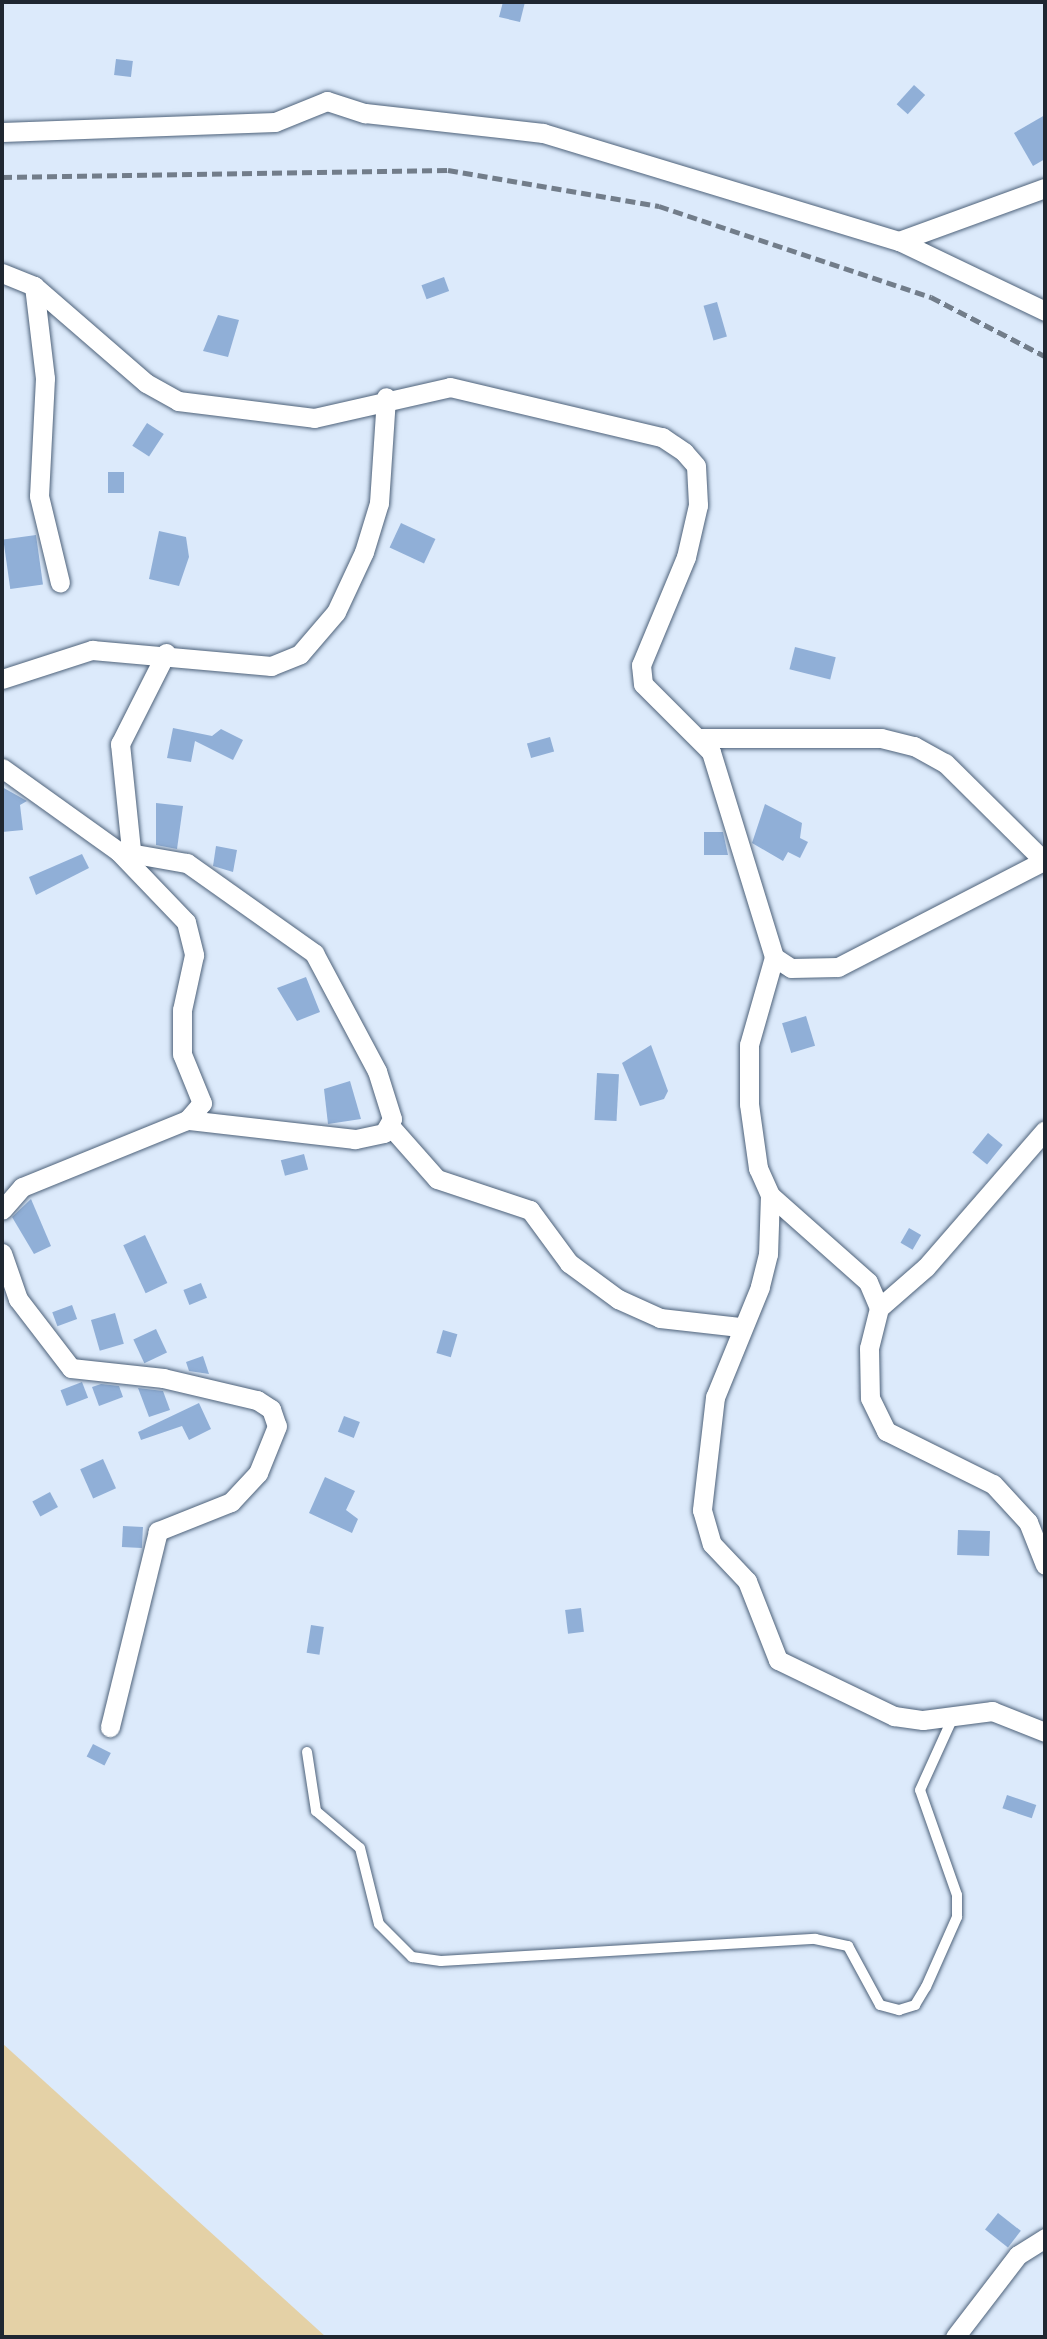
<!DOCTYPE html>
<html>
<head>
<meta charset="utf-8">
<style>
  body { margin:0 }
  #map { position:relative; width:1047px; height:2339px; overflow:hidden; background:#dceafb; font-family:"Fira Sans",sans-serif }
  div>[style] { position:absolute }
  .green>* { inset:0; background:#e4d1a6 }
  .building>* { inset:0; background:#90afd7; transform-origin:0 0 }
  .roads { filter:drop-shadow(0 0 2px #4e627a) drop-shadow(0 0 2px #4e627a) }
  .service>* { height:10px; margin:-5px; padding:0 5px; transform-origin:5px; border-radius:5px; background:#fff }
  .minor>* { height:19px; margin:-9.5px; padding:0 9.5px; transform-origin:9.5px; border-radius:9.5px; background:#fff }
  .rail>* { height:5px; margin-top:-2.5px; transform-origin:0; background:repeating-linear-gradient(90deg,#727d8a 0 10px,transparent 0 15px) }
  span { translate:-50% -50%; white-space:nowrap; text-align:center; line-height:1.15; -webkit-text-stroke:5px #dceafb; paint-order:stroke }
  .frame { position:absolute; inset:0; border:4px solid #1f2731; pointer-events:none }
</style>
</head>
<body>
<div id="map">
  <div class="green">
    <div style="clip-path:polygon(2px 2043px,326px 2337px,2px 2337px)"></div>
  </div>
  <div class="building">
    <div style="clip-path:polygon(503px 2px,525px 2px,520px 22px,499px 17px)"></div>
    <div style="left:116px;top:59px;width:17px;height:16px;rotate:7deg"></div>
    <div style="left:914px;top:85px;width:15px;height:26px;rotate:42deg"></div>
    <div style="clip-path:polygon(1045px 115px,1045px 159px,1033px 166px,1014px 133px)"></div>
    <div style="left:444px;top:277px;width:15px;height:24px;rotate:70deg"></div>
    <div style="left:717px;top:302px;width:36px;height:14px;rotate:74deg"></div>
    <div style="clip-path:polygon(218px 315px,239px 320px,228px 357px,203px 351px)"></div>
    <div style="left:147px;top:423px;width:20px;height:27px;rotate:33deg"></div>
    <div style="left:108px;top:472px;width:16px;height:21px"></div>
    <div style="left:401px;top:523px;width:38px;height:27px;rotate:25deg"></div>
    <div style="clip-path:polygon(159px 531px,186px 537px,189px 557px,179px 586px,149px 579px)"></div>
    <div style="left:36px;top:535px;width:50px;height:33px;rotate:82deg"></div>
    <div style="left:795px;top:647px;width:42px;height:23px;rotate:14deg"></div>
    <div style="clip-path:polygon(173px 728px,212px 736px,221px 729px,243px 740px,233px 760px,195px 741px,191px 762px,167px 758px)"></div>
    <div style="left:550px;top:737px;width:15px;height:24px;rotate:74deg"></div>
    <div style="clip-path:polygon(2px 787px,27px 801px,20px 805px,23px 830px,2px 832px)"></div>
    <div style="clip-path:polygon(156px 803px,183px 806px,177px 849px,156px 845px)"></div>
    <div style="clip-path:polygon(765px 804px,802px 823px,800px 838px,808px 842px,800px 858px,788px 852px,783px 861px,752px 843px)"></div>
    <div style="clip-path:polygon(704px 832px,723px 832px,728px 855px,704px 855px)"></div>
    <div style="clip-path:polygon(216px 846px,237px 850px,233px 872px,213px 866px)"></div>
    <div style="clip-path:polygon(82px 854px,89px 868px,36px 895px,29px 877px)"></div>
    <div style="clip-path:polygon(306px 977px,320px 1012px,297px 1021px,277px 988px)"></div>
    <div style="left:806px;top:1016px;width:31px;height:25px;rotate:73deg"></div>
    <div style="clip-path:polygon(651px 1045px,668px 1091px,664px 1099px,640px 1106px,622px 1063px)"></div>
    <div style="left:597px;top:1073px;width:22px;height:47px;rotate:3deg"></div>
    <div style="clip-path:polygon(350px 1081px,361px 1119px,328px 1124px,324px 1089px)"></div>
    <div style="left:988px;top:1133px;width:19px;height:25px;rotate:39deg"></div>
    <div style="left:304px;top:1154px;width:16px;height:24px;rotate:75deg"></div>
    <div style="clip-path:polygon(31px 1199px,51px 1246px,34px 1254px,12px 1217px)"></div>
    <div style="left:909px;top:1228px;width:14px;height:17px;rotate:30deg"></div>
    <div style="left:145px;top:1235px;width:53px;height:24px;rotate:65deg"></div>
    <div style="left:201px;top:1283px;width:16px;height:19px;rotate:68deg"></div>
    <div style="left:72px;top:1305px;width:15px;height:21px;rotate:70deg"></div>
    <div style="left:115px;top:1313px;width:32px;height:25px;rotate:74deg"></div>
    <div style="left:156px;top:1329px;width:26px;height:25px;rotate:65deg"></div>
    <div style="left:443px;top:1330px;width:15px;height:24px;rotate:16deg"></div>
    <div style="clip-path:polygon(203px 1356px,209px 1374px,189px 1371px,186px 1362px)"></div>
    <div style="left:82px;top:1382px;width:17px;height:23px;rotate:69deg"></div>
    <div style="clip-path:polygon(101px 1384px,119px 1386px,123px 1397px,99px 1406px,92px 1387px)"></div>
    <div style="clip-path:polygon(138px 1388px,163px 1391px,170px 1410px,149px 1417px)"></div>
    <div style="clip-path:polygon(199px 1403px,211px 1429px,189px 1440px,182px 1426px,141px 1440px,138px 1432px)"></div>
    <div style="left:344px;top:1416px;width:17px;height:17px;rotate:21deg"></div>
    <div style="left:103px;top:1459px;width:32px;height:25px;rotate:66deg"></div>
    <div style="clip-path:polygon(325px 1477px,355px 1491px,346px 1510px,358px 1519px,352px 1533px,309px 1513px)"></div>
    <div style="left:50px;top:1492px;width:17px;height:20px;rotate:62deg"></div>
    <div style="left:123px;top:1526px;width:20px;height:21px;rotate:3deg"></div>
    <div style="left:958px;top:1530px;width:32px;height:25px;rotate:2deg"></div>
    <div style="left:581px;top:1608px;width:24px;height:16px;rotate:83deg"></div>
    <div style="left:311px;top:1625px;width:13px;height:28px;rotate:9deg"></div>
    <div style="left:93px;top:1744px;width:20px;height:14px;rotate:27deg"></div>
    <div style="left:1007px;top:1795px;width:31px;height:14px;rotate:19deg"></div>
    <div style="left:998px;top:2213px;width:29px;height:21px;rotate:38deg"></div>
  </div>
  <div class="roads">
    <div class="service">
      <div style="left:307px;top:1752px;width:60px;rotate:81.3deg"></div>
      <div style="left:316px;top:1811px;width:57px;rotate:40.1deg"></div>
      <div style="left:360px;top:1848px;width:78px;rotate:76deg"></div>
      <div style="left:379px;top:1924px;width:47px;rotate:45deg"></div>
      <div style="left:412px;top:1957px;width:29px;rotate:8deg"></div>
      <div style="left:441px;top:1961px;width:375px;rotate:-3.4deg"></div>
      <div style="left:815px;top:1939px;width:34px;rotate:12deg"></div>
      <div style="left:848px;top:1946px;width:67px;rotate:61.5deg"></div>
      <div style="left:880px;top:2005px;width:20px;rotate:15deg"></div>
      <div style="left:899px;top:2010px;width:17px;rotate:-17deg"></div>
      <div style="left:915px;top:2005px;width:21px;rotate:-59deg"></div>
      <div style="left:926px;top:1987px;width:77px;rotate:-66.1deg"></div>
      <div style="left:957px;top:1917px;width:22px;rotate:-90deg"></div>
      <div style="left:957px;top:1895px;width:111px;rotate:-109.4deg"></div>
      <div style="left:920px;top:1790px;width:82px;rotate:-65.6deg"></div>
    </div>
    <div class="minor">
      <div style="left:2px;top:132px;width:273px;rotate:-2.1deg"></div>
      <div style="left:275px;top:122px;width:56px;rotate:-22deg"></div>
      <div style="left:327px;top:101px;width:40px;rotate:18deg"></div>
      <div style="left:365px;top:113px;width:179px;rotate:6.4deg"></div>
      <div style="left:543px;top:133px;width:372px;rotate:16.9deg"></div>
      <div style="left:899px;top:241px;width:162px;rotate:25.6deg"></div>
      <div style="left:899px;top:241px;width:155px;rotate:-20deg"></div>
      <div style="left:2px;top:273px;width:35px;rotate:22deg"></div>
      <div style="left:34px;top:286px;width:148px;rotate:40.9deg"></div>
      <div style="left:146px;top:383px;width:37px;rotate:29deg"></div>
      <div style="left:178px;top:401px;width:137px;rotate:7.1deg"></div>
      <div style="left:314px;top:418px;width:139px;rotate:-12.8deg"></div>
      <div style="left:450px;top:387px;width:218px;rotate:13.3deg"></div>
      <div style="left:662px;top:437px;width:27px;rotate:34deg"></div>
      <div style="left:684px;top:452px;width:18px;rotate:49deg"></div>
      <div style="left:696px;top:466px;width:39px;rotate:87deg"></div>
      <div style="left:698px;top:505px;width:53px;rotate:103deg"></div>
      <div style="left:686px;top:557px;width:117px;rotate:112.6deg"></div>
      <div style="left:641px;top:665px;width:19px;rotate:84deg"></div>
      <div style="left:643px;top:684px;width:96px;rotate:45deg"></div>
      <div style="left:711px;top:752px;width:214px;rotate:72.9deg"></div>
      <div style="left:774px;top:957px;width:20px;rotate:33deg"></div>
      <div style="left:791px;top:968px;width:47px;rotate:-1.2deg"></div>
      <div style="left:838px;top:967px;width:233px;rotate:-27.3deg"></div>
      <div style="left:34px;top:286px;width:93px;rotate:83.2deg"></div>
      <div style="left:45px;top:378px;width:118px;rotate:92.9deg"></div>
      <div style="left:39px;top:496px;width:89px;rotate:76.4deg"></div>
      <div style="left:2px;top:679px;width:95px;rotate:-17.9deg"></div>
      <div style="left:92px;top:650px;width:180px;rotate:5.1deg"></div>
      <div style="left:271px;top:666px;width:31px;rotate:-22deg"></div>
      <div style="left:300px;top:654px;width:55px;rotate:-49.4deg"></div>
      <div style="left:336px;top:612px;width:66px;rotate:-65deg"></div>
      <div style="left:364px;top:552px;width:51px;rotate:-73deg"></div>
      <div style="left:379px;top:503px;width:106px;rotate:-86.2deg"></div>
      <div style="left:699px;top:738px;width:182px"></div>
      <div style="left:881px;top:738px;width:34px;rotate:14deg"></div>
      <div style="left:914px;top:746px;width:35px;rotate:29deg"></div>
      <div style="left:945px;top:763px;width:138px;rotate:44.7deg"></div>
      <div style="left:2px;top:768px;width:143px;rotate:35.6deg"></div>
      <div style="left:118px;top:851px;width:98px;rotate:46.2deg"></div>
      <div style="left:186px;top:922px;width:34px;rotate:76deg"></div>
      <div style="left:194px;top:955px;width:56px;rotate:102.3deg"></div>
      <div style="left:182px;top:1010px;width:44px;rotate:90deg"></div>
      <div style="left:182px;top:1054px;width:53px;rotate:67.8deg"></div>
      <div style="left:202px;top:1103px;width:23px;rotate:131deg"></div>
      <div style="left:187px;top:1120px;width:178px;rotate:157.9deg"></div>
      <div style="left:22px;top:1187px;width:30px;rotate:131deg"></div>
      <div style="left:131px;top:850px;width:107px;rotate:-95.9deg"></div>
      <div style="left:120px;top:744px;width:102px;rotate:-63.2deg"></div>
      <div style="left:118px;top:851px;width:70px;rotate:9.9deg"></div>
      <div style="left:187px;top:863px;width:156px;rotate:35.3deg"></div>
      <div style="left:314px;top:953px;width:134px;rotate:61.9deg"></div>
      <div style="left:377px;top:1071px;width:50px;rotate:72.6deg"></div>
      <div style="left:392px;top:1119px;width:16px;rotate:120deg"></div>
      <div style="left:384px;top:1133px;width:30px;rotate:168deg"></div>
      <div style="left:355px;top:1139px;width:169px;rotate:-173.5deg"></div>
      <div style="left:774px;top:957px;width:91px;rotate:105.9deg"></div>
      <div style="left:749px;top:1045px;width:59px;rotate:90deg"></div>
      <div style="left:749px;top:1104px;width:65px;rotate:82deg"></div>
      <div style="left:758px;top:1168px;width:30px;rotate:66deg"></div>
      <div style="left:770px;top:1195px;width:131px;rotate:41.6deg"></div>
      <div style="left:868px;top:1282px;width:28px;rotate:67deg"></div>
      <div style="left:879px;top:1308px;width:41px;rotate:104deg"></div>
      <div style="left:869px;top:1348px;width:50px;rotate:88.9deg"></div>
      <div style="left:870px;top:1398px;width:37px;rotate:64deg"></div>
      <div style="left:886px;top:1431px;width:119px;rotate:26.4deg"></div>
      <div style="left:993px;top:1484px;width:52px;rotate:47.4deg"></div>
      <div style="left:1028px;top:1522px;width:46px;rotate:68.4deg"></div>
      <div style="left:391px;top:1127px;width:69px;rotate:48.5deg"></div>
      <div style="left:437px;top:1179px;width:98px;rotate:18.4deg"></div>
      <div style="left:530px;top:1210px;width:66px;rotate:53.7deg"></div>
      <div style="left:569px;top:1263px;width:61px;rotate:36.3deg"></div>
      <div style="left:618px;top:1299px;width:46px;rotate:24.3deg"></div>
      <div style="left:660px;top:1318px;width:80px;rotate:6.5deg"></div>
      <div style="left:770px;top:1195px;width:59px;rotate:91.9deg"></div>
      <div style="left:768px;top:1254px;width:34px;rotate:104deg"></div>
      <div style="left:760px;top:1287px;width:119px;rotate:112.2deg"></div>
      <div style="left:715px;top:1397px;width:114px;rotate:96.6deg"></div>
      <div style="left:702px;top:1510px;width:35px;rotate:74deg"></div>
      <div style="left:712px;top:1544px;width:51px;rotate:46.6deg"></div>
      <div style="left:747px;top:1581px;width:85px;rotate:68.6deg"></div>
      <div style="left:778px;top:1660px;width:129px;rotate:25.8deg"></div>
      <div style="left:894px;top:1716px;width:29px;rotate:8deg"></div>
      <div style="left:923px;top:1720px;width:70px;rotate:-7.4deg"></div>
      <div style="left:992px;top:1711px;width:57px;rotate:21.6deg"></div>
      <div style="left:2px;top:1253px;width:49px;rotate:70.8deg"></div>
      <div style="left:18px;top:1299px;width:87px;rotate:52.5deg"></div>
      <div style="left:71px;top:1368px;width:93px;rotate:6.2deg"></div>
      <div style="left:163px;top:1378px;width:97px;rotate:13.2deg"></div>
      <div style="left:257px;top:1400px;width:17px;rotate:33deg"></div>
      <div style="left:271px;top:1409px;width:18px;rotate:71deg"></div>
      <div style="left:277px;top:1426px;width:51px;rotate:112deg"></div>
      <div style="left:258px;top:1473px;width:40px;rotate:133deg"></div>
      <div style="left:231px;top:1502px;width:79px;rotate:158.3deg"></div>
      <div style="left:158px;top:1531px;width:202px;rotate:103.8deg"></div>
      <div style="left:879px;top:1308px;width:62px;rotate:-41.1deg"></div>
      <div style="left:926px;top:1267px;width:181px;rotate:-49deg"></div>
      <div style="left:955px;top:2337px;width:103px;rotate:-52.5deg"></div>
      <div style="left:1018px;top:2255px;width:32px;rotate:-32deg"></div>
    </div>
  </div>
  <div class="rail">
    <div style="left:2px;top:177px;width:446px;rotate:-0.9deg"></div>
    <div style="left:448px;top:170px;width:214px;rotate:9.7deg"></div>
    <div style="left:659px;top:206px;width:287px;rotate:18.5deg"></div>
    <div style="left:931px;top:297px;width:128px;rotate:27.4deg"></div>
  </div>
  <div class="frame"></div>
</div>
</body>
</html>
